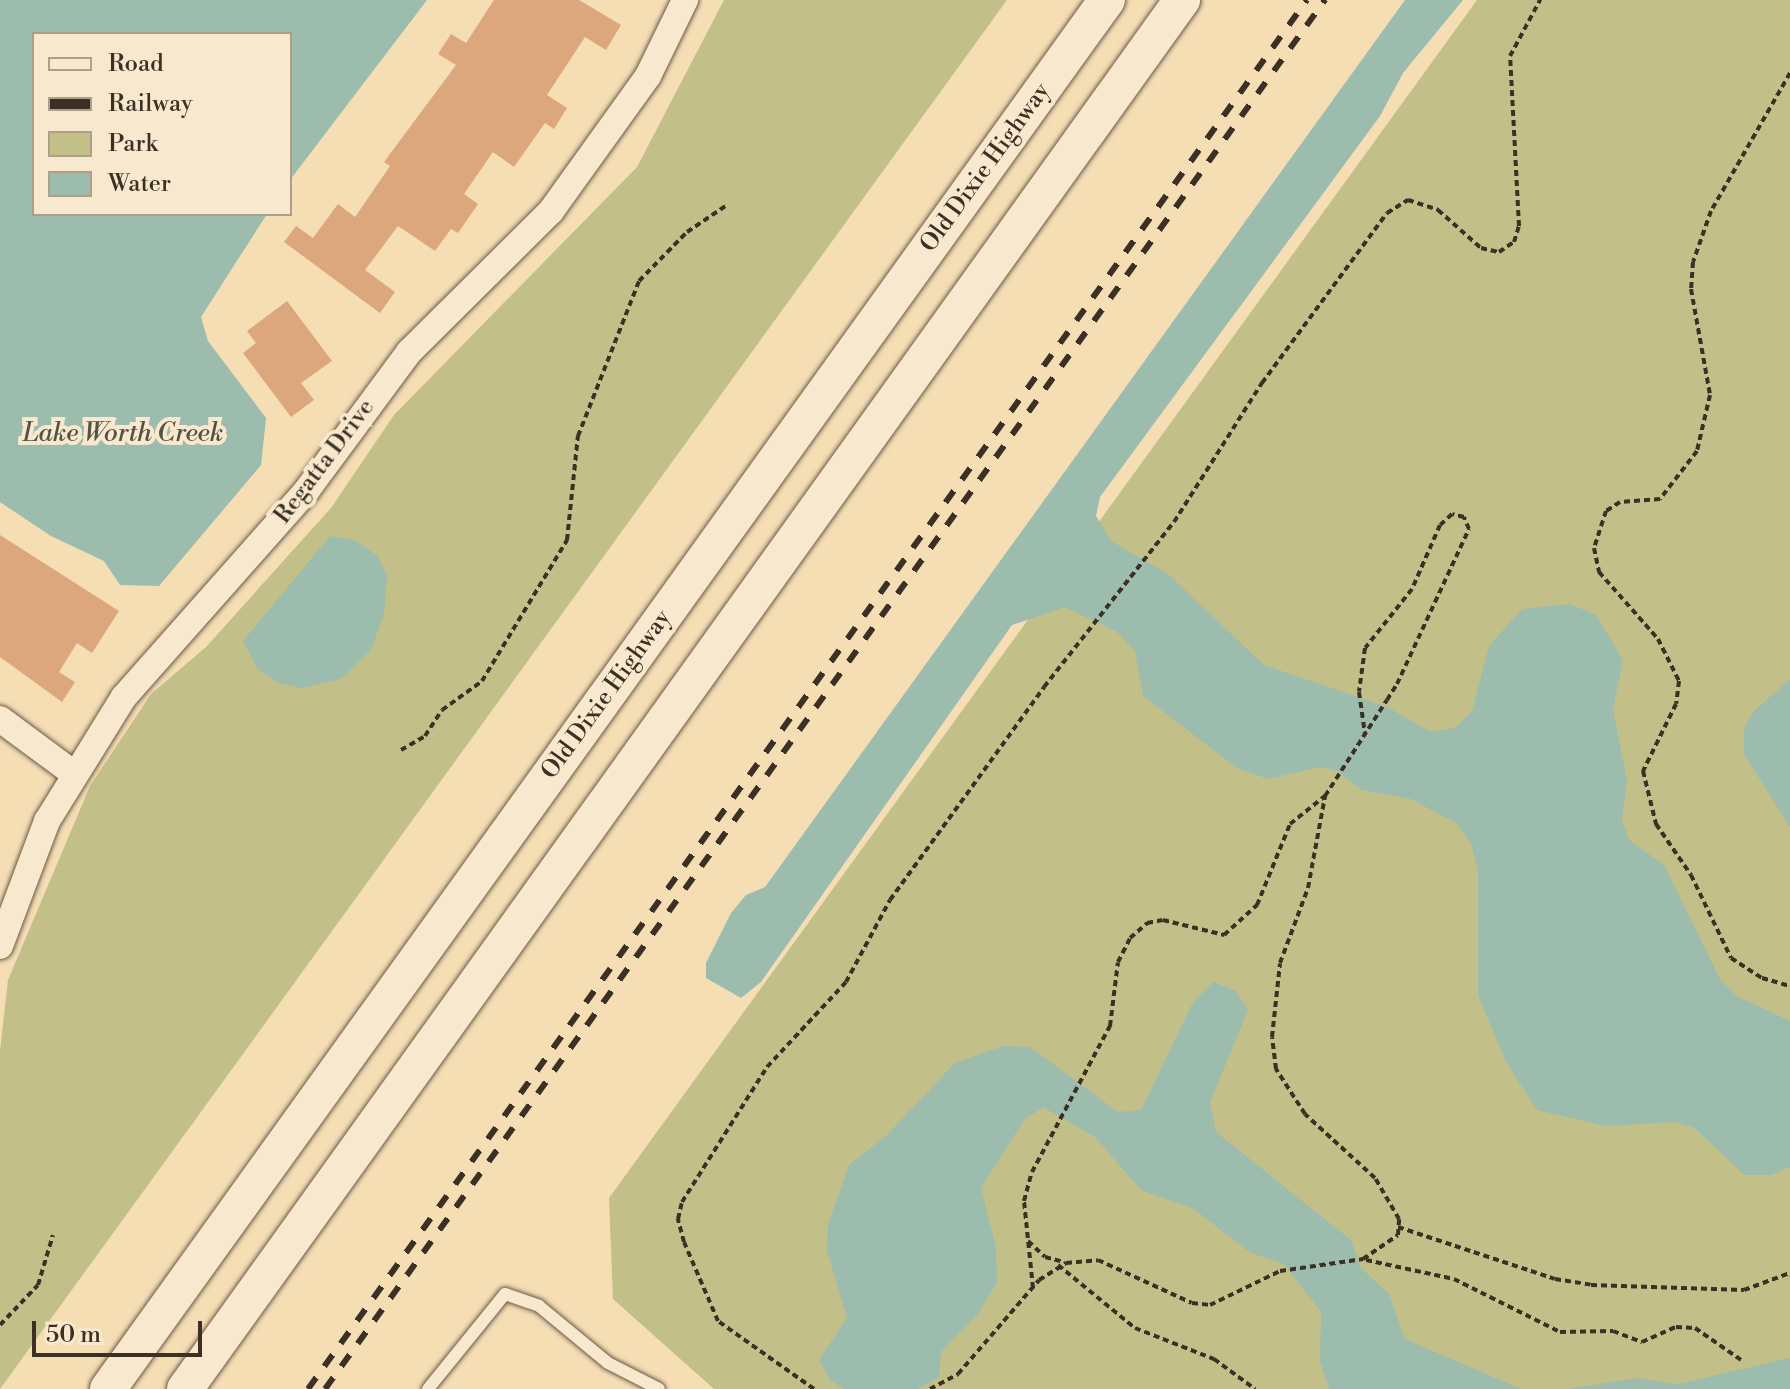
<!DOCTYPE html>
<html>
<head>
<meta charset="utf-8">
<style>
  body { margin:0 }
  #map { position:relative; width:1790px; height:1389px; overflow:hidden; background:#f5ddb4; font-family:"Libre Bodoni",serif }
  div>[style] { position:absolute }
  .green>* { inset:0; background:#c3bf88 }
  .water>* { inset:0; background:#9cbcad }
  .building>* { inset:0; background:#dda77e }
  .path>* { height:4px; margin-top:-2px; transform-origin:0; background:repeating-linear-gradient(90deg,#3c2f24 0 6px,transparent 0 10px) }
  .roads { filter:drop-shadow(0 0 2px #6a5a48) drop-shadow(0 0 2px #6a5a48) }
  .lane>* { height:12px; margin:-6px; padding:0 6px; transform-origin:6px; border-radius:6px; background:#f8e9ce }
  .street>* { height:26px; margin:-13px; padding:0 13px; transform-origin:13px; border-radius:13px; background:#f8e9ce }
  .secondary>* { height:36px; margin:-18px; padding:0 18px; transform-origin:18px; border-radius:18px; background:#f8e9ce }
  .rail>* { height:6px; margin-top:-3px; transform-origin:0; background:repeating-linear-gradient(90deg,#3c2f24 0 14px,transparent 0 28px) }
  span { translate:-50% -50%; white-space:nowrap; text-align:center; line-height:1.15; -webkit-text-stroke:8px #f8e9ce; paint-order:stroke }
  .street-label { font-size:24px; color:#3c2f24 }
  .water-label { font-size:26px; color:#545246; font-style:italic }
  .legend { position:absolute; left:32px; top:32px; width:260px; height:184px; box-sizing:border-box; background:#f8e9ce; border:2px solid #ad9f8a; margin:0; padding:10px 14px; list-style:none; font-size:24px; color:#3c2f24 }
  .legend li { display:flex; align-items:center; gap:16px; height:40px }
  .legend b { width:40px; border:2px solid #ad9f8a }
  .scale { position:absolute; left:32px; top:1321px; width:170px; height:36px; box-sizing:border-box; border:4px solid #3c2f24; border-top:0; padding-left:10px; font-size:24px; line-height:28px; white-space:nowrap; color:#3c2f24; -webkit-text-stroke:6px #f8e9ce; paint-order:stroke }
</style>
</head>
<body>
<div id="map">
  <div class="green">
    <div style="clip-path:polygon(724px 0,1007px 0,0 1389px,0 1051px,8px 980px,90px 786px,151px 694px,206px 647px,331px 508px,394px 415px,637px 167px)"></div>
    <div style="clip-path:polygon(1477px 0,1790px 0,1790px 1389px,714px 1389px,613px 1299px,609px 1198px)"></div>
  </div>
  <div class="water">
    <div style="clip-path:polygon(0 0,427px 0,290px 180px,290px 34px,34px 34px,34px 214px,267px 214px,201px 317px,208px 341px,266px 418px,261px 465px,159px 586px,120px 585px,104px 561px,51px 536px,0 502px)"></div>
    <div style="clip-path:polygon(1405px 0,1463px 0,1403px 73px,1380px 116px,1100px 497px,1096px 516px,1111px 541px,1168px 574px,1264px 665px,1387px 707px,1431px 732px,1455px 728px,1472px 711px,1489px 646px,1522px 609px,1570px 604px,1596px 615px,1623px 660px,1613px 710px,1627px 781px,1622px 821px,1629px 840px,1664px 865px,1720px 979px,1737px 996px,1790px 1021px,1790px 1167px,1771px 1175px,1744px 1175px,1695px 1128px,1674px 1122px,1605px 1126px,1537px 1110px,1506px 1062px,1478px 995px,1478px 870px,1471px 843px,1456px 823px,1411px 799px,1362px 790px,1337px 771px,1320px 767px,1268px 779px,1237px 768px,1143px 696px,1135px 651px,1117px 632px,1065px 607px,1012px 625px,761px 982px,741px 998px,706px 978px,706px 963px,731px 913px,746px 895px,765px 887px)"></div>
    <div style="clip-path:polygon(330px 536px,354px 540px,378px 556px,387px 576px,384px 614px,371px 650px,341px 679px,302px 688px,278px 683px,257px 668px,243px 641px)"></div>
    <div style="clip-path:polygon(1790px 679px,1790px 827px,1744px 754px,1744px 729px,1753px 712px)"></div>
    <div style="clip-path:polygon(1213px 982px,1235px 990px,1248px 1010px,1210px 1102px,1216px 1132px,1351px 1240px,1361px 1268px,1389px 1294px,1405px 1339px,1521px 1389px,1329px 1389px,1320px 1361px,1321px 1312px,1284px 1264px,1249px 1252px,1194px 1209px,1141px 1190px,1095px 1137px,1043px 1107px,1024px 1120px,981px 1188px,996px 1247px,997px 1283px,977px 1315px,941px 1352px,939px 1377px,918px 1389px,844px 1389px,830px 1380px,819px 1360px,847px 1318px,827px 1251px,828px 1224px,849px 1165px,887px 1135px,955px 1063px,1003px 1046px,1030px 1047px,1118px 1112px,1141px 1110px,1193px 1002px)"></div>
    <div style="clip-path:polygon(1790px 1358px,1790px 1389px,1568px 1389px,1637px 1378px,1678px 1384px)"></div>
  </div>
  <div class="building">
    <div style="clip-path:polygon(494px 0,579px 0,621px 25px,606px 50px,585px 37px,547px 95px,567px 108px,554px 129px,545px 123px,514px 167px,493px 152px,464px 194px,478px 204px,458px 233px,451px 229px,435px 251px,398px 226px,365px 270px,395px 292px,380px 313px,284px 242px,296px 226px,313px 238px,338px 204px,355px 217px,390px 166px,384px 162px,456px 65px,438px 54px,451px 34px,466px 43px)"></div>
    <div style="clip-path:polygon(287px 301px,332px 361px,301px 383px,314px 400px,291px 417px,243px 353px,256px 343px,247px 331px)"></div>
    <div style="clip-path:polygon(0 535px,119px 611px,92px 653px,77px 643px,59px 672px,75px 682px,62px 702px,0 657px)"></div>
  </div>
  <div class="path">
    <div style="left:1790px;top:73px;width:159px;rotate:119.8deg"></div>
    <div style="left:1711px;top:211px;width:54px;rotate:109.4deg"></div>
    <div style="left:1693px;top:262px;width:27px;rotate:94deg"></div>
    <div style="left:1691px;top:289px;width:108px;rotate:79.8deg"></div>
    <div style="left:1710px;top:395px;width:57px;rotate:103.1deg"></div>
    <div style="left:1697px;top:451px;width:61px;rotate:127.6deg"></div>
    <div style="left:1660px;top:499px;width:40px;rotate:175.7deg"></div>
    <div style="left:1620px;top:502px;width:17px;rotate:147deg"></div>
    <div style="left:1606px;top:511px;width:39px;rotate:108deg"></div>
    <div style="left:1594px;top:548px;width:25px;rotate:78deg"></div>
    <div style="left:1599px;top:572px;width:89px;rotate:48.6deg"></div>
    <div style="left:1658px;top:639px;width:47px;rotate:63.4deg"></div>
    <div style="left:1679px;top:681px;width:23px;rotate:97deg"></div>
    <div style="left:1676px;top:704px;width:75px;rotate:116.2deg"></div>
    <div style="left:1643px;top:771px;width:55px;rotate:76.2deg"></div>
    <div style="left:1656px;top:824px;width:62px;rotate:55.5deg"></div>
    <div style="left:1691px;top:875px;width:92px;rotate:64.3deg"></div>
    <div style="left:1731px;top:958px;width:37px;rotate:33deg"></div>
    <div style="left:1762px;top:978px;width:29px;rotate:16deg"></div>
    <div style="left:401px;top:750px;width:28px;rotate:-30deg"></div>
    <div style="left:425px;top:736px;width:31px;rotate:-57deg"></div>
    <div style="left:442px;top:710px;width:49px;rotate:-35.9deg"></div>
    <div style="left:482px;top:681px;width:165px;rotate:-58.9deg"></div>
    <div style="left:567px;top:540px;width:105px;rotate:-84deg"></div>
    <div style="left:578px;top:436px;width:167px;rotate:-68.5deg"></div>
    <div style="left:639px;top:281px;width:69px;rotate:-45.6deg"></div>
    <div style="left:687px;top:232px;width:48px;rotate:-34deg"></div>
    <div style="left:1398px;top:1227px;width:165px;rotate:18.3deg"></div>
    <div style="left:1555px;top:1279px;width:36px;rotate:9deg"></div>
    <div style="left:1591px;top:1285px;width:153px;rotate:1.9deg"></div>
    <div style="left:1744px;top:1290px;width:49px;rotate:-20.3deg"></div>
    <div style="left:1028px;top:1241px;width:23px;rotate:43deg"></div>
    <div style="left:1045px;top:1257px;width:20px;rotate:15deg"></div>
    <div style="left:1366px;top:1260px;width:90px;rotate:12.2deg"></div>
    <div style="left:1454px;top:1279px;width:119px;rotate:26.6deg"></div>
    <div style="left:1560px;top:1332px;width:53px;rotate:-1.1deg"></div>
    <div style="left:1613px;top:1331px;width:31px;rotate:21deg"></div>
    <div style="left:1642px;top:1342px;width:37px;rotate:-24deg"></div>
    <div style="left:1676px;top:1327px;width:19px;rotate:3deg"></div>
    <div style="left:1695px;top:1328px;width:56px;rotate:34.8deg"></div>
    <div style="left:1058px;top:1265px;width:99px;rotate:39.3deg"></div>
    <div style="left:1135px;top:1328px;width:85px;rotate:21.4deg"></div>
    <div style="left:1214px;top:1359px;width:51px;rotate:36.2deg"></div>
    <div style="left:1033px;top:1288px;width:87px;rotate:-95.9deg"></div>
    <div style="left:1024px;top:1201px;width:30px;rotate:-75deg"></div>
    <div style="left:1032px;top:1172px;width:166px;rotate:-61.9deg"></div>
    <div style="left:1110px;top:1026px;width:64px;rotate:-82.9deg"></div>
    <div style="left:1118px;top:962px;width:27px;rotate:-63deg"></div>
    <div style="left:1130px;top:938px;width:23px;rotate:-41deg"></div>
    <div style="left:1147px;top:923px;width:16px;rotate:-11deg"></div>
    <div style="left:1163px;top:920px;width:63px;rotate:13.8deg"></div>
    <div style="left:1224px;top:935px;width:45px;rotate:-42.3deg"></div>
    <div style="left:1257px;top:905px;width:87px;rotate:-67.8deg"></div>
    <div style="left:1290px;top:824px;width:45px;rotate:-38.7deg"></div>
    <div style="left:1325px;top:796px;width:20px;rotate:-57deg"></div>
    <div style="left:1336px;top:779px;width:94px;rotate:-57.2deg"></div>
    <div style="left:1387px;top:700px;width:19px;rotate:-58deg"></div>
    <div style="left:1397px;top:684px;width:171px;rotate:-65.1deg"></div>
    <div style="left:1469px;top:529px;width:13px;rotate:-113deg"></div>
    <div style="left:1464px;top:517px;width:12px;rotate:-166deg"></div>
    <div style="left:1452px;top:514px;width:16px;rotate:137deg"></div>
    <div style="left:1440px;top:525px;width:70px;rotate:113.6deg"></div>
    <div style="left:1412px;top:589px;width:75px;rotate:128.5deg"></div>
    <div style="left:1365px;top:648px;width:44px;rotate:97.8deg"></div>
    <div style="left:1359px;top:692px;width:42px;rotate:81.9deg"></div>
    <div style="left:0;top:1325px;width:55px;rotate:-46.5deg"></div>
    <div style="left:38px;top:1285px;width:52px;rotate:-73.3deg"></div>
    <div style="left:814px;top:1389px;width:118px;rotate:-144.7deg"></div>
    <div style="left:718px;top:1321px;width:86px;rotate:-113.3deg"></div>
    <div style="left:684px;top:1242px;width:24px;rotate:-105deg"></div>
    <div style="left:678px;top:1219px;width:17px;rotate:-77deg"></div>
    <div style="left:682px;top:1202px;width:160px;rotate:-57.8deg"></div>
    <div style="left:767px;top:1067px;width:116px;rotate:-47.1deg"></div>
    <div style="left:846px;top:982px;width:93px;rotate:-61.8deg"></div>
    <div style="left:890px;top:900px;width:263px;rotate:-54.1deg"></div>
    <div style="left:1044px;top:687px;width:210px;rotate:-51.8deg"></div>
    <div style="left:1174px;top:522px;width:165px;rotate:-57.7deg"></div>
    <div style="left:1262px;top:383px;width:211px;rotate:-53.7deg"></div>
    <div style="left:1387px;top:213px;width:25px;rotate:-32deg"></div>
    <div style="left:1408px;top:200px;width:32px;rotate:18deg"></div>
    <div style="left:1438px;top:210px;width:57px;rotate:41.5deg"></div>
    <div style="left:1481px;top:248px;width:18px;rotate:13deg"></div>
    <div style="left:1499px;top:252px;width:18px;rotate:-34deg"></div>
    <div style="left:1514px;top:242px;width:17px;rotate:-73deg"></div>
    <div style="left:1519px;top:226px;width:170px;rotate:-93deg"></div>
    <div style="left:1510px;top:56px;width:64px;rotate:-61.8deg"></div>
    <div style="left:930px;top:1389px;width:32px;rotate:-28deg"></div>
    <div style="left:958px;top:1374px;width:124px;rotate:-49.2deg"></div>
    <div style="left:1039px;top:1280px;width:32px;rotate:-32deg"></div>
    <div style="left:1066px;top:1263px;width:32px;rotate:-5deg"></div>
    <div style="left:1098px;top:1260px;width:103px;rotate:24.6deg"></div>
    <div style="left:1192px;top:1303px;width:18px;rotate:6deg"></div>
    <div style="left:1210px;top:1305px;width:78px;rotate:-25.9deg"></div>
    <div style="left:1280px;top:1271px;width:84px;rotate:-8.2deg"></div>
    <div style="left:1363px;top:1259px;width:42px;rotate:-34.4deg"></div>
    <div style="left:1398px;top:1235px;width:16px;rotate:-86deg"></div>
    <div style="left:1399px;top:1219px;width:48px;rotate:-120.3deg"></div>
    <div style="left:1375px;top:1178px;width:95px;rotate:-137.6deg"></div>
    <div style="left:1305px;top:1114px;width:54px;rotate:-122.8deg"></div>
    <div style="left:1276px;top:1069px;width:32px;rotate:-97deg"></div>
    <div style="left:1272px;top:1037px;width:74px;rotate:-83.8deg"></div>
    <div style="left:1280px;top:963px;width:80px;rotate:-69.5deg"></div>
    <div style="left:1308px;top:888px;width:94px;rotate:-79.5deg"></div>
  </div>
  <div class="roads">
    <div class="lane">
      <div style="left:428px;top:1389px;width:122px;rotate:-51deg"></div>
      <div style="left:505px;top:1294px;width:36px;rotate:19deg"></div>
      <div style="left:539px;top:1306px;width:89px;rotate:39.6deg"></div>
      <div style="left:608px;top:1363px;width:57px;rotate:27deg"></div>
    </div>
    <div class="street">
      <div style="left:0;top:719px;width:91px;rotate:36.5deg"></div>
      <div style="left:0;top:946px;width:134px;rotate:-69.4deg"></div>
      <div style="left:47px;top:821px;width:146px;rotate:-58.2deg"></div>
      <div style="left:124px;top:697px;width:276px;rotate:-48.5deg"></div>
      <div style="left:307px;top:490px;width:172px;rotate:-53.5deg"></div>
      <div style="left:409px;top:352px;width:200px;rotate:-44.8deg"></div>
      <div style="left:551px;top:211px;width:166px;rotate:-54.3deg"></div>
      <div style="left:648px;top:76px;width:85px;rotate:-64deg"></div>
    </div>
    <div class="secondary">
      <div style="left:108px;top:1389px;width:1711px;rotate:-54.28deg"></div>
      <div style="left:185px;top:1389px;width:1710px;rotate:-54.33deg"></div>
    </div>
  </div>
  <div class="rail">
    <div style="left:308px;top:1389px;width:1711px;rotate:-54.28deg"></div>
    <div style="left:325px;top:1389px;width:1712px;rotate:-54.25deg"></div>
  </div>
  <div class="street-label">
    <span style="left:986px;top:168px;rotate:-54deg">Old Dixie Highway</span>
    <span style="left:325px;top:462px;rotate:-53deg">Regatta Drive</span>
    <span style="left:607px;top:695px;rotate:-54deg">Old Dixie Highway</span>
  </div>
  <div class="water-label">
    <span style="left:123px;top:434px">Lake Worth Creek</span>
  </div>
  <ul class="legend">
  <li><b style="height:10px;background:#f8e9ce"></b>Road</li>
  <li><b style="height:10px;background:#3c2f24"></b>Railway</li>
  <li><b style="height:22px;background:#c3bf88"></b>Park</li>
  <li><b style="height:22px;background:#9cbcad"></b>Water</li>
  </ul>
  <div class="scale">50 m</div>
</div>
</body>
</html>
